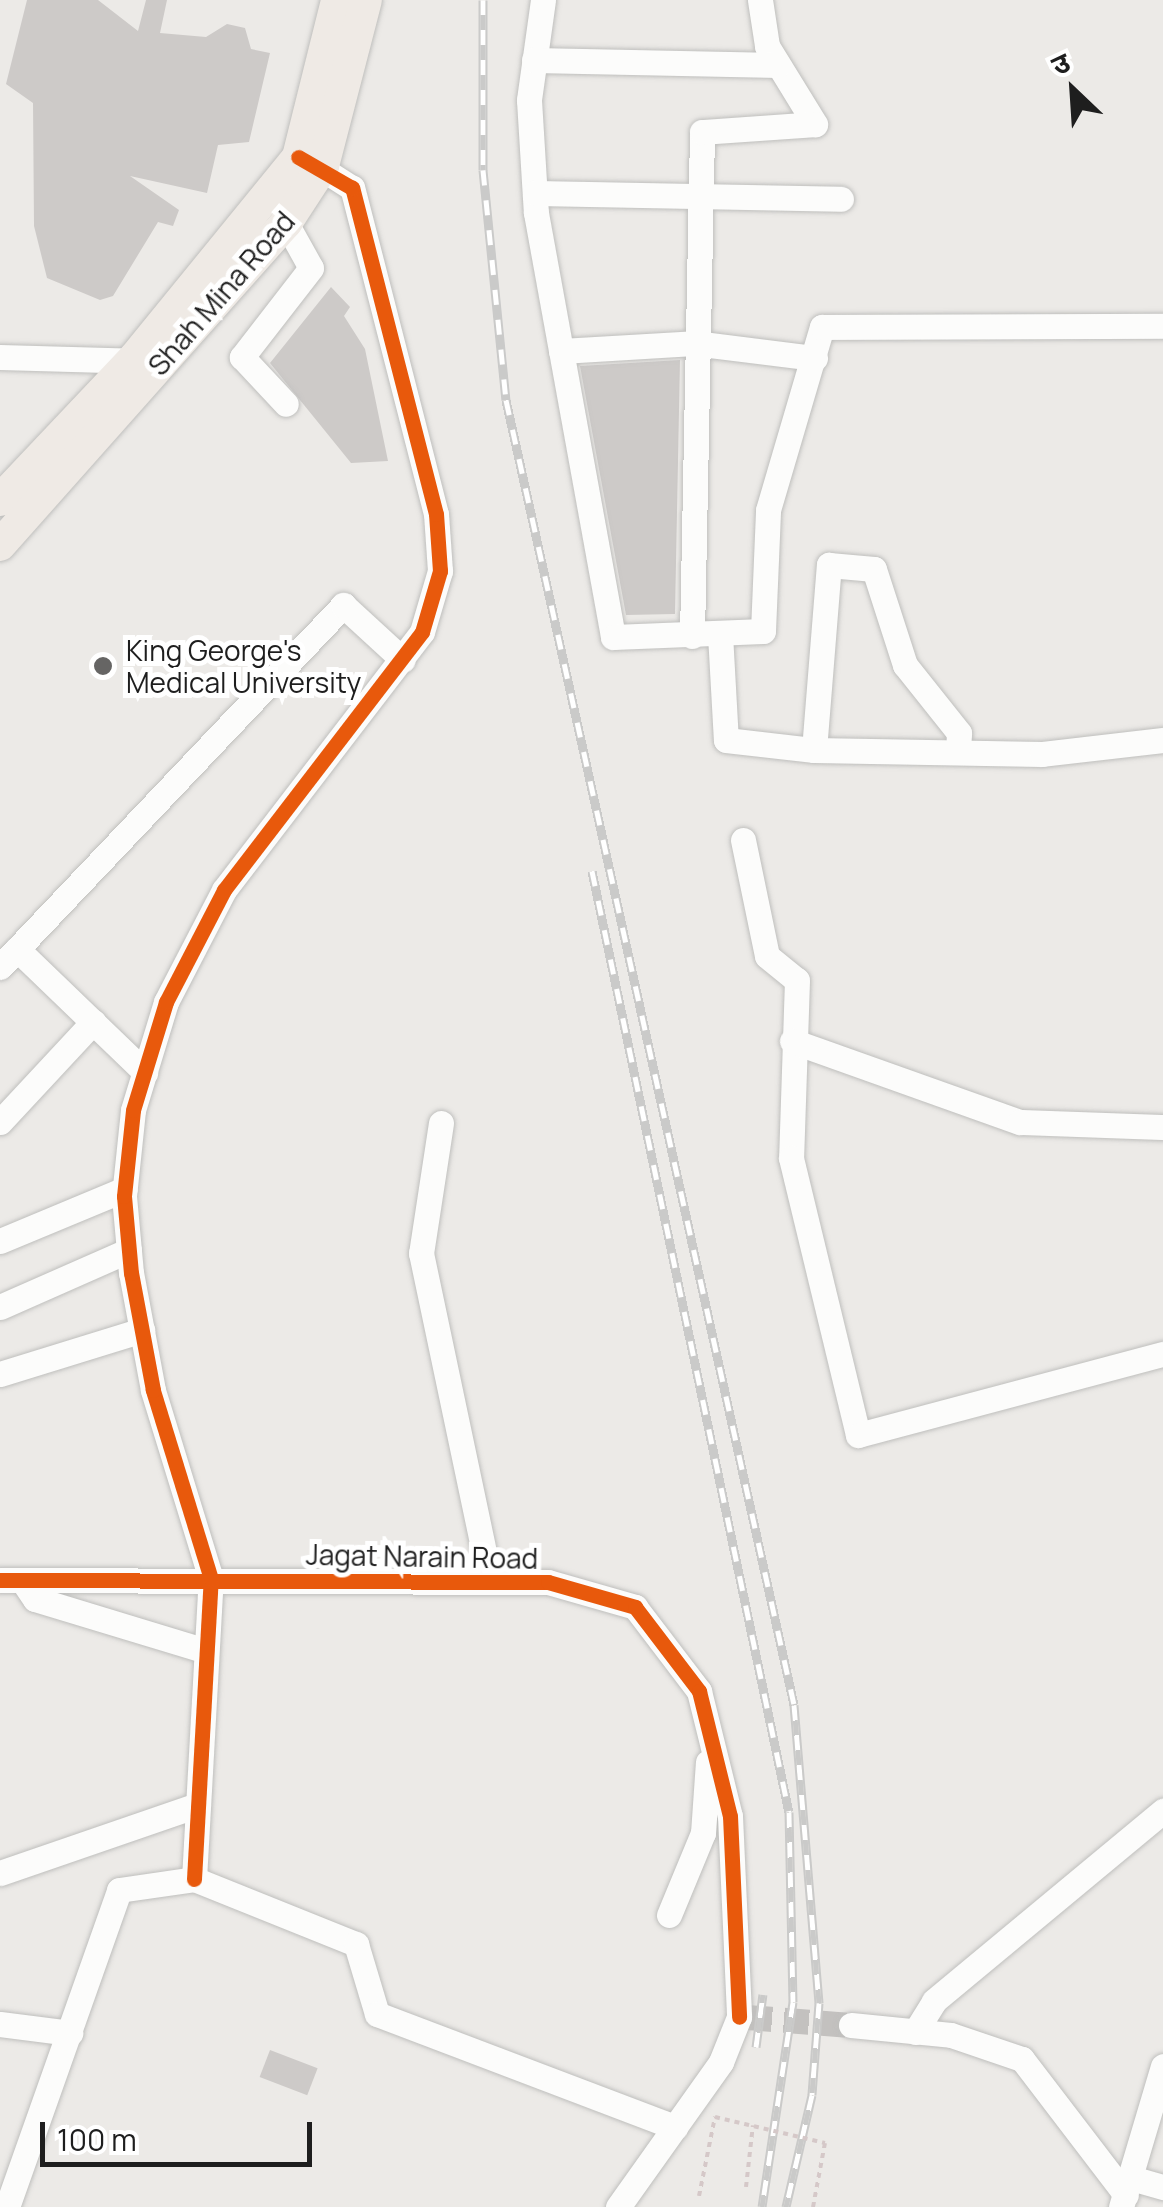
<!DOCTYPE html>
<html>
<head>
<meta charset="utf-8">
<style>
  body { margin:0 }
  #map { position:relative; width:1163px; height:2207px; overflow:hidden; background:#eceae7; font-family:Manrope,"Noto Sans Devanagari",sans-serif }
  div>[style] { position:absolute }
  .building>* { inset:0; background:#cdcac8; transform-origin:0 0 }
  .minor-tunnel>* { height:25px; margin-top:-12.5px; transform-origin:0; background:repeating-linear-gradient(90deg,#c3c1bf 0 25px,transparent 0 37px) }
  .path>* { height:4px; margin-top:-2px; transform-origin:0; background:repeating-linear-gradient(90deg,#d5c8c8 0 5px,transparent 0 10px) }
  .roads { filter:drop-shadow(0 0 2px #bfbfbd) drop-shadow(0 0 2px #bfbfbd) }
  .minor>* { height:25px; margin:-12.5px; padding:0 12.5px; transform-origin:12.5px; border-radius:12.5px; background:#fcfcfb }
  .major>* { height:32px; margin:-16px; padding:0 16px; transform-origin:16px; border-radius:16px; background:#efeae5 }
  .rail>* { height:9px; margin-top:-4.5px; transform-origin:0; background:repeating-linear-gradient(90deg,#fff 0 15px,#cacac9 0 30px); box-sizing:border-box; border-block:2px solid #cacac9 }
  .path-bridge>* { height:4px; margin-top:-2px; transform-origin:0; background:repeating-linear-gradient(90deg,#d5c8c8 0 5px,transparent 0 10px) }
  .cycleway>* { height:15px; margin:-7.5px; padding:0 7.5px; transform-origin:7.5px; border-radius:7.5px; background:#e8590c }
  .dots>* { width:28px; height:28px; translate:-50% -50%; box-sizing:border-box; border:5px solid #fff; border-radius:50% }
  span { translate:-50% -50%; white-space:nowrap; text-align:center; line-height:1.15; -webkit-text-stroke:10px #fff; paint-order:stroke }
  .street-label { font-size:28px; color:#1e1e1e }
  .poi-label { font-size:28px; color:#1e1e1e }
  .left { translate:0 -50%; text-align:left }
  .north { position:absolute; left:1023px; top:40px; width:100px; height:100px; -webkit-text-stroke:8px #fff; paint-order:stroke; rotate:335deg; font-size:28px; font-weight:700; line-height:40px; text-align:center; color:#1e1e1e }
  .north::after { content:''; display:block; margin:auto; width:35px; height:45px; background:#1e1e1e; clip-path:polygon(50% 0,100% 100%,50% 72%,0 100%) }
  .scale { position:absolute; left:40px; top:2122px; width:272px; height:45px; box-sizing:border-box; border:5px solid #1e1e1e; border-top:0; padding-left:12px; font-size:30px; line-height:35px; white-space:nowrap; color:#1e1e1e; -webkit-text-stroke:8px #fff; paint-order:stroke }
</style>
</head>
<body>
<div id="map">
  <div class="building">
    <div style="clip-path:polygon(27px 0,98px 0,138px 31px,146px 0,167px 0,160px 33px,206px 37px,227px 24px,245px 28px,251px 49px,270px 53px,249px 142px,218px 145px,207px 193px,130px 176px,179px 210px,173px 226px,158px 222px,113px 296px,100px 300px,47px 278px,34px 226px,33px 103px,6px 84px)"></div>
    <div style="clip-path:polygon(331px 287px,350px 307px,344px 316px,365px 349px,388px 461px,351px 463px,270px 363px)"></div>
    <div style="clip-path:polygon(680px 360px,675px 614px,626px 615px,580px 366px)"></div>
    <div style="left:270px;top:2050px;width:51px;height:29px;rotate:21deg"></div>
  </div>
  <div class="minor-tunnel">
    <div style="left:747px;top:2017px;width:104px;rotate:4.4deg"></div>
  </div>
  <div class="path">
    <div style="left:746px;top:2187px;width:62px;rotate:-83.6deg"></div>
    <div style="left:699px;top:2196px;width:81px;rotate:-78.6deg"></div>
    <div style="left:813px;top:2207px;width:65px;rotate:-79.4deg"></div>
  </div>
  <div class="roads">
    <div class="minor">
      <div style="left:543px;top:0;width:101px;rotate:98deg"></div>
      <div style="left:529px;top:100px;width:113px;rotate:86.5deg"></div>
      <div style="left:536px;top:213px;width:431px;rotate:79.7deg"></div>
      <div style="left:613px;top:637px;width:150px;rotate:-2.3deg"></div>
      <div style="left:763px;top:631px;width:121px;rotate:-87.6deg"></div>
      <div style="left:768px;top:510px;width:191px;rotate:-73.6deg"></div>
      <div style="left:822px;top:327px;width:341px;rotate:-0.2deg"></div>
      <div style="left:760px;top:0;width:47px;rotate:81.3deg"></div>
      <div style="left:767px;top:46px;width:92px;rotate:58.4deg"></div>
      <div style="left:534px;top:60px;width:244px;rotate:1.2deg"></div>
      <div style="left:535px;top:193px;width:306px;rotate:1.1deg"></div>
      <div style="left:286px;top:223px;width:51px;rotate:60.9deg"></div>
      <div style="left:311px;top:268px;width:113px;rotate:127.8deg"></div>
      <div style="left:242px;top:357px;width:64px;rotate:46.9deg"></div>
      <div style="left:561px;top:351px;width:133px;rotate:-3.4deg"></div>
      <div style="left:694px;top:343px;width:122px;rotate:7.1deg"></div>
      <div style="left:0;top:357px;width:143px;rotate:1.6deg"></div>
      <div style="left:720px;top:634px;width:106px;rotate:86.8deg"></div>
      <div style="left:726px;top:740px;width:89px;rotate:6.5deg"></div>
      <div style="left:814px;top:750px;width:186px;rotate:-85.4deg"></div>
      <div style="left:829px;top:565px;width:45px;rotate:5.1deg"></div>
      <div style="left:874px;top:569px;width:101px;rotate:72.1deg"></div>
      <div style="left:905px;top:665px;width:87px;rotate:51.5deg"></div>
      <div style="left:959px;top:733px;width:19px;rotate:93deg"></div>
      <div style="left:692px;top:636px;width:504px;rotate:-88.86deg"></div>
      <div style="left:702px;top:132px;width:113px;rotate:-4deg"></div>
      <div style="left:814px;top:750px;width:228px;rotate:1deg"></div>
      <div style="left:1042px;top:754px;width:122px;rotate:-6.6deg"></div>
      <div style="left:743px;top:840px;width:118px;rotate:78.3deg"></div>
      <div style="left:767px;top:956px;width:38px;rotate:39deg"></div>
      <div style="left:797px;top:980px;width:178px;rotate:91.9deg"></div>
      <div style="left:791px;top:1158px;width:285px;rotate:76.4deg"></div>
      <div style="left:858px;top:1435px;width:316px;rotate:-14.9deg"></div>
      <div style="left:17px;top:949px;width:178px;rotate:43.9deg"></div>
      <div style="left:0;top:967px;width:499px;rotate:-46.5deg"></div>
      <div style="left:343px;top:605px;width:81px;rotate:42.5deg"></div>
      <div style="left:792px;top:1041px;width:242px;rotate:19.6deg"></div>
      <div style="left:1020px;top:1122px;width:143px;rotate:2deg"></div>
      <div style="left:0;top:1122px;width:137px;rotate:-47.1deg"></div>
      <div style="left:441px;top:1123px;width:132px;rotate:98.7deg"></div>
      <div style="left:421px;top:1253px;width:335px;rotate:78.1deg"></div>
      <div style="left:0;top:1241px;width:135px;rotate:-22.6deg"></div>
      <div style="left:0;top:1307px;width:141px;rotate:-23.8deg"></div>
      <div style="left:0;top:1374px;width:149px;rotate:-17.2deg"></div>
      <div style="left:0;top:1580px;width:548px;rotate:0.21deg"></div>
      <div style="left:548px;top:1582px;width:91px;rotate:16deg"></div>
      <div style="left:635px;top:1607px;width:106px;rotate:52.7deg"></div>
      <div style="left:699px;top:1691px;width:129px;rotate:76.1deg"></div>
      <div style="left:730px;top:1816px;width:201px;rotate:87.4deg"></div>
      <div style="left:22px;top:1580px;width:23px;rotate:56deg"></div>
      <div style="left:35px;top:1599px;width:176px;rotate:16.9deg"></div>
      <div style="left:0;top:1873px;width:209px;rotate:-19deg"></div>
      <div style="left:194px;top:1879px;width:300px;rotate:-86.8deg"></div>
      <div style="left:211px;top:1579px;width:198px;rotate:-107.1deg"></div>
      <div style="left:153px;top:1390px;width:119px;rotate:-100.6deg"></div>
      <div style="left:131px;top:1273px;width:77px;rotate:-95.2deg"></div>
      <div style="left:124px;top:1196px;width:86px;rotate:-84deg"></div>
      <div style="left:133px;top:1110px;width:113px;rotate:-73deg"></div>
      <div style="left:166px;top:1002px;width:126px;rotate:-62.6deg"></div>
      <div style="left:224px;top:890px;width:325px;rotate:-52.5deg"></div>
      <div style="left:422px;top:632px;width:64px;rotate:-73.6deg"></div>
      <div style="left:440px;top:571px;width:57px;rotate:-94deg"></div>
      <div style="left:436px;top:514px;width:337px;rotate:-104.4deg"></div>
      <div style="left:352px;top:188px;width:52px;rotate:-147.5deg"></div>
      <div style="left:669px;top:1915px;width:89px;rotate:-67.5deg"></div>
      <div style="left:703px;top:1833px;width:71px;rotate:-86deg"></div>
      <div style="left:0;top:2024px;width:71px;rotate:7.3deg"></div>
      <div style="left:851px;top:2025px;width:100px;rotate:5.7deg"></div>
      <div style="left:951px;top:2035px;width:75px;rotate:18.7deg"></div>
      <div style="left:1022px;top:2059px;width:171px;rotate:52.6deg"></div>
      <div style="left:915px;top:2032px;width:36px;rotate:-58deg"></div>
      <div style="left:934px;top:2001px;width:298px;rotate:-39.7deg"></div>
      <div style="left:1131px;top:2178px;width:33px;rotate:16deg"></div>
      <div style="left:7px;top:2207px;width:336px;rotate:-70.5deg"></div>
      <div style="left:119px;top:1890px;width:76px;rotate:-8.3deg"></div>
      <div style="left:194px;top:1879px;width:175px;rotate:21.9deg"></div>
      <div style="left:356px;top:1944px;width:73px;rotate:73.3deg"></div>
      <div style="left:377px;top:2014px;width:319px;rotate:20.8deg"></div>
      <div style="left:618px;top:2207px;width:178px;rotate:-54.6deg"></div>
      <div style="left:721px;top:2062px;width:48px;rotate:-68.2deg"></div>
      <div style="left:1121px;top:2207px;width:147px;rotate:-73.4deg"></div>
    </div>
    <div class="major">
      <div style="left:0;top:500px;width:197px;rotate:-46.6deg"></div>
      <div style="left:135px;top:357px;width:258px;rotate:-50.8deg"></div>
      <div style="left:298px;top:157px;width:162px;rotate:-76deg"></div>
      <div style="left:0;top:545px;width:431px;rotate:-48.4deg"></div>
      <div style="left:286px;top:223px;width:68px;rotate:-57deg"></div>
      <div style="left:323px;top:166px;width:171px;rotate:-75.5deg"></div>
    </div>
  </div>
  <div class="rail">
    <div style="left:483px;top:0;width:170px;rotate:90deg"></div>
    <div style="left:483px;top:170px;width:231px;rotate:84.3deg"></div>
    <div style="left:506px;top:400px;width:1336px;rotate:77.55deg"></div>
    <div style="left:794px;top:1705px;width:299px;rotate:85.2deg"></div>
    <div style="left:819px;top:2003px;width:92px;rotate:94.4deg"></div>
    <div style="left:812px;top:2095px;width:115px;rotate:103.1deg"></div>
    <div style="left:592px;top:871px;width:961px;rotate:78.18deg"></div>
    <div style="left:789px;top:1812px;width:190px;rotate:88.8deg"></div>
    <div style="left:793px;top:2002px;width:207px;rotate:98.6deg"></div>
    <div style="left:756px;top:2047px;width:53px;rotate:-82.5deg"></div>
  </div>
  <div class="path-bridge">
    <div style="left:715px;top:2117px;width:113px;rotate:13.3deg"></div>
  </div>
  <div class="cycleway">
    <div style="left:0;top:1580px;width:548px;rotate:0.21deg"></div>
    <div style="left:548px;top:1582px;width:91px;rotate:16deg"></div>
    <div style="left:635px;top:1607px;width:106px;rotate:52.7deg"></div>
    <div style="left:699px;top:1691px;width:129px;rotate:76.1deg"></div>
    <div style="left:730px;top:1816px;width:201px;rotate:87.4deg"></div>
    <div style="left:194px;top:1879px;width:300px;rotate:-86.8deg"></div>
    <div style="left:211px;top:1579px;width:198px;rotate:-107.1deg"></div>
    <div style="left:153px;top:1390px;width:119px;rotate:-100.6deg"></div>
    <div style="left:131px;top:1273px;width:77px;rotate:-95.2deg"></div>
    <div style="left:124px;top:1196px;width:86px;rotate:-84deg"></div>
    <div style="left:133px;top:1110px;width:113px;rotate:-73deg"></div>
    <div style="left:166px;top:1002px;width:126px;rotate:-62.6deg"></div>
    <div style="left:224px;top:890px;width:325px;rotate:-52.5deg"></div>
    <div style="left:422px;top:632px;width:64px;rotate:-73.6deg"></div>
    <div style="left:440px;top:571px;width:57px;rotate:-94deg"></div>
    <div style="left:436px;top:514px;width:337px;rotate:-104.4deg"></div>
    <div style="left:352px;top:188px;width:62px;rotate:-150.1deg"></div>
  </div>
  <div class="dots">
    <div style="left:103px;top:666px;background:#666564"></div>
  </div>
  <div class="street-label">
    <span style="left:221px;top:293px;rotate:-49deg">Shah Mina Road</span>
    <span style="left:422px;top:1556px;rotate:1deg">Jagat Narain Road</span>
  </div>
  <div class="poi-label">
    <span class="left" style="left:126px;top:666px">King George's<br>Medical University</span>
  </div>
  <div class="north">उ</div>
  <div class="scale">100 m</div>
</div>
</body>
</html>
